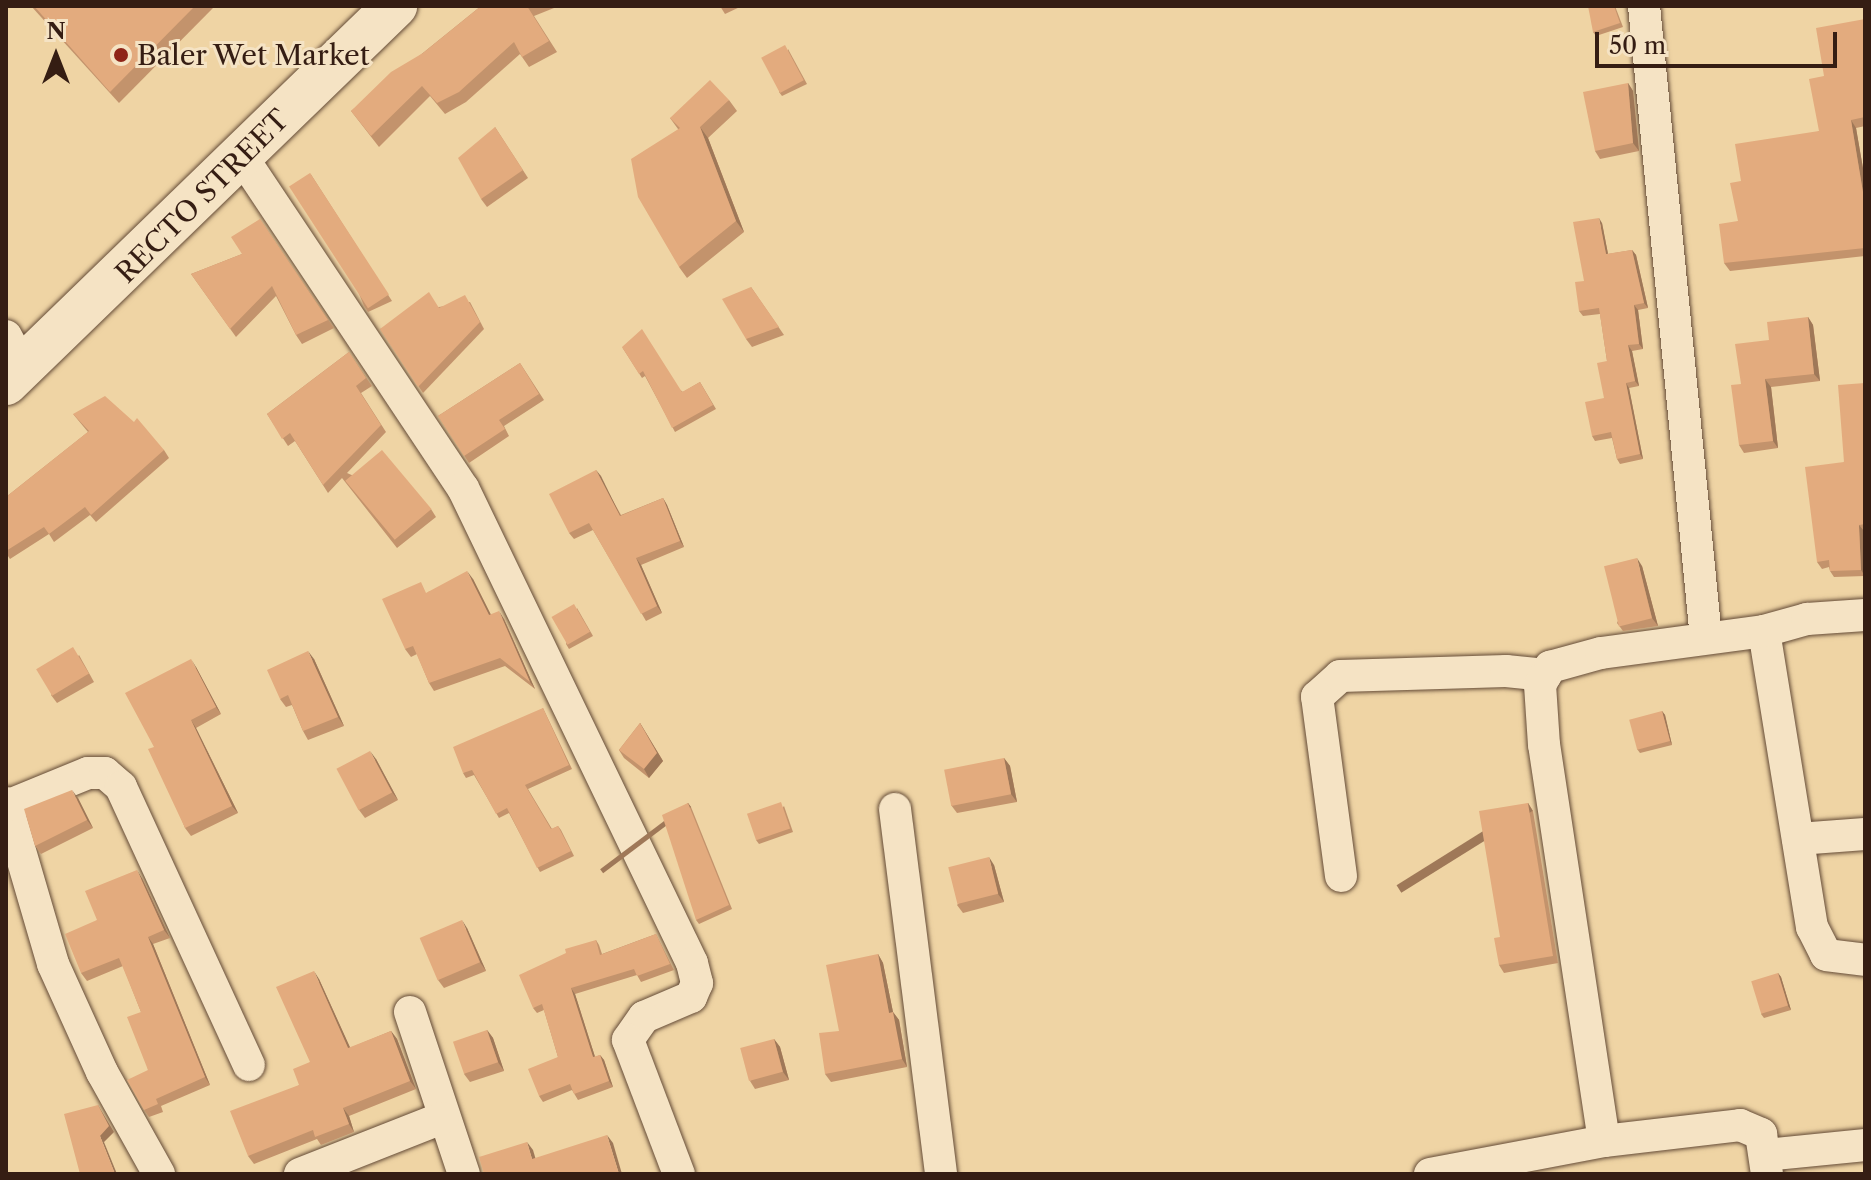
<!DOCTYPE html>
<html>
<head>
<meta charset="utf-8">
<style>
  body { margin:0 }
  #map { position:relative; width:1871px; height:1180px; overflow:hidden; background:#efd4a4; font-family:"Libre Caslon Text",serif }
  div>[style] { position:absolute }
  .roads { filter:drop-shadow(0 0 2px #644b37) drop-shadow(0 0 2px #644b37) }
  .street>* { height:32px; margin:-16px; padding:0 16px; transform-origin:16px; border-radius:16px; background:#f5e3c4 }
  .secondary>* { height:44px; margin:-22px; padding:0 22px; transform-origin:22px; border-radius:22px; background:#f5e3c4 }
  .wall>* { inset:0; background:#c3936c }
  .shaded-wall>* { inset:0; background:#9f7858; transform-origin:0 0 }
  .building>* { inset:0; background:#e3ab7e; transform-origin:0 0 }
  .dots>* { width:22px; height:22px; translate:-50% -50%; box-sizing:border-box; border:4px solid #f5e3c4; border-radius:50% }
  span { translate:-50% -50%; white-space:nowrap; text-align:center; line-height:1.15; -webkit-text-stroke:6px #f5e3c4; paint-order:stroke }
  .poi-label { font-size:28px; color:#351d13 }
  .left { translate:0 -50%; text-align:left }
  .street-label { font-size:28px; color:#351d13 }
  .frame { position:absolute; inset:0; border:8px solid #351d13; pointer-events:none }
  .north { position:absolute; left:16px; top:16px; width:80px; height:80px; -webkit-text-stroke:6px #f5e3c4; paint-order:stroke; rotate:0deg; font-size:22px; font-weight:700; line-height:32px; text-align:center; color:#351d13 }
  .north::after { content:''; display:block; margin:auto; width:28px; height:36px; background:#351d13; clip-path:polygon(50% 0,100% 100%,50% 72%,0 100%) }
  .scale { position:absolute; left:1595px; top:32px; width:242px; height:36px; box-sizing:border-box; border:4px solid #351d13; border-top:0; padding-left:10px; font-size:24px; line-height:28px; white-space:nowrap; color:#351d13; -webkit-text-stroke:6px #f5e3c4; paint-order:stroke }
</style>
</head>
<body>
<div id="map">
  <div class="roads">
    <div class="street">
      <div style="left:1644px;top:6px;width:635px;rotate:84.4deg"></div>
      <div style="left:242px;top:157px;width:398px;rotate:56.3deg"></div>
      <div style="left:463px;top:488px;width:527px;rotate:64.26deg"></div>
      <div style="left:692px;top:963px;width:21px;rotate:76deg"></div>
      <div style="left:697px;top:983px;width:15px;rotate:113deg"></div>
      <div style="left:691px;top:997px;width:51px;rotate:156.9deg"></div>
      <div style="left:644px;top:1017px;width:28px;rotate:125deg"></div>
      <div style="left:628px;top:1040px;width:143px;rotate:69.2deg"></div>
      <div style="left:6px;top:336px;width:36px;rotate:62deg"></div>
      <div style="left:1764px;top:631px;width:300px;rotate:80.8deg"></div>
      <div style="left:1812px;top:927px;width:31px;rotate:63deg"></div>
      <div style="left:1826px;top:955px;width:39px;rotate:7deg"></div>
      <div style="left:6px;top:803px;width:168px;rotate:73.7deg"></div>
      <div style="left:53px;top:964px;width:119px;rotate:65.6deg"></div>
      <div style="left:102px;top:1072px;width:117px;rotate:60.8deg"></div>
      <div style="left:7px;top:806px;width:87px;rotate:-22.2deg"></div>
      <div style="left:88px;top:773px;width:17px"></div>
      <div style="left:105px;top:773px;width:21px;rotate:41deg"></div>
      <div style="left:121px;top:787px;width:306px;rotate:65.3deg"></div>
      <div style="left:895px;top:809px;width:368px;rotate:82.8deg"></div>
      <div style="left:1798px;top:839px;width:67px;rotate:-4.3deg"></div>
      <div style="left:1341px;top:876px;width:181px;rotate:-97.6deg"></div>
      <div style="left:1317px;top:697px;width:31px;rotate:-42deg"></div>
      <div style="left:1340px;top:676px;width:166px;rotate:-1.7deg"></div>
      <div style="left:1506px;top:671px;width:40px;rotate:5.7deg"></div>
      <div style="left:410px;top:1012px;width:171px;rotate:71.6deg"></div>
      <div style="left:1604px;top:1141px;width:401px;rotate:-98.6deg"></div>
      <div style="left:1544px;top:745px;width:60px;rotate:-93.8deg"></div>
      <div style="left:1540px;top:685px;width:21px;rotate:-61deg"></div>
      <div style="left:1550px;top:667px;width:53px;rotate:-15.4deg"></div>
      <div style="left:1601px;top:653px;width:164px;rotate:-7.7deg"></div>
      <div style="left:1764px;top:631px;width:45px;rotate:-15.6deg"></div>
      <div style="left:1807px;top:619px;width:58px;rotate:-3.9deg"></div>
      <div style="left:1765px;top:1155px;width:100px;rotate:-5.7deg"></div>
      <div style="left:300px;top:1174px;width:153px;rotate:-21.5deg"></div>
      <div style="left:1430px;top:1174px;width:177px;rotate:-10.7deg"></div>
      <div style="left:1604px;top:1141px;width:137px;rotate:-6.7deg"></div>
      <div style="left:1740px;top:1125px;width:23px;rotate:23deg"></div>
      <div style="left:1761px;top:1134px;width:40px;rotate:81.5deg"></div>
    </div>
    <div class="secondary">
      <div style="left:6px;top:383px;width:542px;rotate:-44.1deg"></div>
    </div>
  </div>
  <div class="wall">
    <div style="clip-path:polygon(31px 6px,215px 6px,119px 103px)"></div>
    <div style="clip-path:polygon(481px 6px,559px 6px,534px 16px,557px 52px,529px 67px,520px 54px,466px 102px,445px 114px,430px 96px,379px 147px,351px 111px)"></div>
    <div style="clip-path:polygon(720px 6px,742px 6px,725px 14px)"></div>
    <div style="clip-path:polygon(1615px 6px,1623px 27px,1596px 36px,1593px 32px)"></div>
    <div style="clip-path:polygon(1865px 19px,1865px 126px,1856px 128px,1865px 180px,1865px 256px,1730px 271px,1724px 263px,1738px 221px,1741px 181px,1819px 131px,1824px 76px)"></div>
    <div style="clip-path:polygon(788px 49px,807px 84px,782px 96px,779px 92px)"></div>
    <div style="clip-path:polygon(1628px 83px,1633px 91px,1639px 151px,1600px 159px,1595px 151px)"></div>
    <div style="clip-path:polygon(729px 100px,737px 111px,708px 138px,744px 232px,687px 278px,679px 267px,678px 129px,670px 118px)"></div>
    <div style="clip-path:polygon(495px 127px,528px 178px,487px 207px,481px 199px)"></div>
    <div style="clip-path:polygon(310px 173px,392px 301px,368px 312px,364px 306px)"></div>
    <div style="clip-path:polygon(260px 219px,334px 328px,302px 344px,296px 335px,276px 296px,236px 337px,191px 274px,242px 254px)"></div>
    <div style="clip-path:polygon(1602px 223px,1608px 254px,1632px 250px,1636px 255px,1648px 308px,1638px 310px,1643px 349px,1632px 351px,1639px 386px,1629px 388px,1643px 459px,1620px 464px,1617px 459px,1612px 438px,1595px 441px,1592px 436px,1604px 398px,1607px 361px,1600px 314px,1583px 316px,1579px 311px,1584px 281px)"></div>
    <div style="clip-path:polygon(751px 287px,784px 335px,752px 347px,746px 339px)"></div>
    <div style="clip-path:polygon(470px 302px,484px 329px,423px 393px,380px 329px,439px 307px)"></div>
    <div style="clip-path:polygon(1808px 317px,1813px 325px,1820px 381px,1771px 387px,1778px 448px,1744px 453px,1739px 445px,1741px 384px,1769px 340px)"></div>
    <div style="clip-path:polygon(622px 347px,683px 392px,700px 382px,716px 409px,675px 432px,645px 376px,642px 378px)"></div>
    <div style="clip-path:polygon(349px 352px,372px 386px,361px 393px,386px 432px,347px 473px,431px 509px,436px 517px,397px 548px,342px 478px,328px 493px,295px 441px,288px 446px,267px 414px)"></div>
    <div style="clip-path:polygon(520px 363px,544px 400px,504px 426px,509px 436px,469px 463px,438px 416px)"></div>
    <div style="clip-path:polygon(1865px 383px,1865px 531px,1864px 531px,1865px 576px,1834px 577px,1830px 571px,1829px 567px,1822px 569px,1817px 562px)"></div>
    <div style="clip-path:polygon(73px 414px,164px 450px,169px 458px,96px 522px,90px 515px,54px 542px,49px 534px,10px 559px,6px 553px,6px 497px,88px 432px)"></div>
    <div style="clip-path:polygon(596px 470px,621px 515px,663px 498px,667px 505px,684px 547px,641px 565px,662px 613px,646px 621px,593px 530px,574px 539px,569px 533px)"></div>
    <div style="clip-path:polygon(1642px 566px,1658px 626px,1623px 631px,1617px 623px)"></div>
    <div style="clip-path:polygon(473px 579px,491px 615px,504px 619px,535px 689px,505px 666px,434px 691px,429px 683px,417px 654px,411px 657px,405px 649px,428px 592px)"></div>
    <div style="clip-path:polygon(577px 608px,593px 636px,569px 649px,566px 644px)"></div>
    <div style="clip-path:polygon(79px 655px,94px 682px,57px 703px,51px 695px)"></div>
    <div style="clip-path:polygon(314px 659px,344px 726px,308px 740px,303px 731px,292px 705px,286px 707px,280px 699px)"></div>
    <div style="clip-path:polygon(196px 667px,221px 714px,196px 728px,238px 813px,191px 836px,185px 828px,154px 747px)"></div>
    <div style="clip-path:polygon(543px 708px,572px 769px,528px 789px,552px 829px,558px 826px,561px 830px,574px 856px,540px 872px,509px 813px,499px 818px,474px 775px,466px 778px,463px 773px)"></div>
    <div style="clip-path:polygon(1662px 711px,1665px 715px,1672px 745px,1640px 753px,1637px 749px)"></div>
    <div style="clip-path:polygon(640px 723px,663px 761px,649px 778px,624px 758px,619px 750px)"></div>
    <div style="clip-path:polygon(1004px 758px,1010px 766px,1017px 802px,957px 813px,951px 805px)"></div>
    <div style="clip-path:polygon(376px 759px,398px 800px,365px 818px,359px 810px)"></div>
    <div style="clip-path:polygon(78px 798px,93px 828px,41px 854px,35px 846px)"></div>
    <div style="clip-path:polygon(688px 803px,691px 807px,732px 909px,699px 924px,696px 920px)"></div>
    <div style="clip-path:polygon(1528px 803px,1533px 811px,1558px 963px,1504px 973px,1499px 965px,1500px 937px)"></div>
    <div style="clip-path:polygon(784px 806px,793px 832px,759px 844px,756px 840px)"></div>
    <div style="clip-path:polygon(994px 865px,1004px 902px,963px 913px,957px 905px)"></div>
    <div style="clip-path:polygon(142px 878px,170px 938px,153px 944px,210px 1085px,161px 1106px,163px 1112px,149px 1117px,144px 1110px,148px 1070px,141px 1012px,123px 966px,87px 981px,81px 973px,97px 920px)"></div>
    <div style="clip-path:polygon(467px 928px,486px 971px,444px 988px,438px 980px)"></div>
    <div style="clip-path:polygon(656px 934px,674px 970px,641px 982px,637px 975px,575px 994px,595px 1057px,600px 1055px,604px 1060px,613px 1087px,578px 1100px,572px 1090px,543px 1102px,539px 1096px,558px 1057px,544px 1010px,537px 1013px,533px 1008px,596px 940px,599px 945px,602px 954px)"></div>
    <div style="clip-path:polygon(878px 954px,883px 963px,893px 1012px,899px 1020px,907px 1067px,831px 1082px,825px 1074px,839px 1031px)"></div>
    <div style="clip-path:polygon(1778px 973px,1781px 977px,1791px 1010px,1764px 1018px,1761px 1014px)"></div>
    <div style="clip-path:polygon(319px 979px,350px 1048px,391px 1031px,397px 1039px,416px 1089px,349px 1116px,354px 1132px,321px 1145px,317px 1139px,254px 1164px,248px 1156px,299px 1085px,310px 1062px)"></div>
    <div style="clip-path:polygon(487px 1030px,493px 1038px,504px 1071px,470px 1082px,464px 1074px)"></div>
    <div style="clip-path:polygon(774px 1039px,780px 1047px,789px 1080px,755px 1089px,750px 1081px)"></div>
  </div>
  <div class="shaded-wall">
    <div style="clip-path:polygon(1628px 83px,1633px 91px,1639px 151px,1633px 143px)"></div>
    <div style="clip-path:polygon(1851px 120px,1856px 128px,1865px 180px,1865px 205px)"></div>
    <div style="clip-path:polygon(700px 127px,708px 138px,744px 232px,736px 221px)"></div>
    <div style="clip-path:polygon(1599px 218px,1602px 223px,1609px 259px,1606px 254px)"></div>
    <div style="clip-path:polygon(1632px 250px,1636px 255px,1648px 308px,1644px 303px)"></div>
    <div style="clip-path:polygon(1634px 305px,1638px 310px,1643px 349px,1639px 344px)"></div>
    <div style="clip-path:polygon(1808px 317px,1813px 325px,1820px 381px,1814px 374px)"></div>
    <div style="clip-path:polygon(1628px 345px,1632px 351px,1639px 386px,1635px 381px)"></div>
    <div style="clip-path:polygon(1765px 379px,1771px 387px,1778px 448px,1773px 441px)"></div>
    <div style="clip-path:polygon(1626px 383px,1629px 388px,1643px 459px,1640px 454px)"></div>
    <div style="clip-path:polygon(596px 470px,601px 476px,624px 523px,620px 516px)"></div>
    <div style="clip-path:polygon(663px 498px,667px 505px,684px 547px,680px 541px)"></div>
    <div style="clip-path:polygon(1859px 525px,1864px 531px,1865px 576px,1861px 570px)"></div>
    <div style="clip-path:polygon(636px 558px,641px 565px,662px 613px,657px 606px)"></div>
    <div style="clip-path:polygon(1637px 558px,1642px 566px,1658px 626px,1652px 618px)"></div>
    <div style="clip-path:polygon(467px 571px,473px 579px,495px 623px,489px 615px)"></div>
    <div style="clip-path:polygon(499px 611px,504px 619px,535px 689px,530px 682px)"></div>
    <div style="clip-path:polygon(308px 651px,314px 659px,344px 726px,338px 717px)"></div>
    <div style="clip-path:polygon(191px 659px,196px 667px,221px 714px,216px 707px)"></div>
    <div style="clip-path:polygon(1662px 711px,1665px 715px,1672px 745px,1670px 741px)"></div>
    <div style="clip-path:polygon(191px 720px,196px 728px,238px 813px,232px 806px)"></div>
    <div style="clip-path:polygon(640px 723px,663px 761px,649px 778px,644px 769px)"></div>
    <div style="clip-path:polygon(370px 751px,376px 759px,398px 800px,392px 792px)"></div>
    <div style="clip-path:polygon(1004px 758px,1010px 766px,1017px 802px,1011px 794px)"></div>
    <div style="clip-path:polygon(72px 790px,78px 798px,93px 828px,87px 820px)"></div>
    <div style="left:688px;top:803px;width:5px;height:110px;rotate:53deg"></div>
    <div style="left:1528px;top:803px;width:9px;height:155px;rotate:58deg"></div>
    <div style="clip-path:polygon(989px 857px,994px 865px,1004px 902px,998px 894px)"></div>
    <div style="clip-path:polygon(137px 870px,142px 878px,170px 938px,164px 930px)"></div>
    <div style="clip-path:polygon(462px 920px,467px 928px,486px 971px,480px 962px)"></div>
    <div style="clip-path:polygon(148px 937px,153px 944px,210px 1085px,205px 1077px)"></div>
    <div style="clip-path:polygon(878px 954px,883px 963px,894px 1017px,893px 1012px,899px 1020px,907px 1067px,902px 1059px,889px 1013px)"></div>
    <div style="clip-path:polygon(314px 971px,319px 979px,354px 1056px,348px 1048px)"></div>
    <div style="clip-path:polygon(1778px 973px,1781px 977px,1791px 1010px,1788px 1006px)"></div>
    <div style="clip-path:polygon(571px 988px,575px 994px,597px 1063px,593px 1057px)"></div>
    <div style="clip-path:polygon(487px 1030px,493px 1038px,504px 1071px,498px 1062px)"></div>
    <div style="clip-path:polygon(391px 1031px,397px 1039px,416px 1089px,410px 1081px)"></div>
    <div style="clip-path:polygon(774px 1039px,780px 1047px,789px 1080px,783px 1072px)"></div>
    <div style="clip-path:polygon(600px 1055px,604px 1060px,613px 1087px,609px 1081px)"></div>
    <div style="clip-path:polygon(98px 1105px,114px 1132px,104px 1142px,117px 1174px,115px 1174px,100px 1136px)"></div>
    <div style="clip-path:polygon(343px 1108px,349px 1116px,354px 1132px,349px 1124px)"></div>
    <div style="clip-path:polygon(607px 1135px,613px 1143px,622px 1174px,619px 1174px)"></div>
    <div style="clip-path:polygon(527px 1142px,533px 1150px,538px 1167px,532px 1159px)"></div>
  </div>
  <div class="building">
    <div style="clip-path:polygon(34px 6px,195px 6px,110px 92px)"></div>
    <div style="clip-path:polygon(481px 6px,527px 6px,549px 41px,522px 57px,514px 42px,459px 92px,437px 103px,422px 86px,371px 136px,351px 111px,391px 72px,423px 53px)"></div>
    <div style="clip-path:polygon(1588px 6px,1614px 6px,1620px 23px,1593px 32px)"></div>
    <div style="clip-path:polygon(1865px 19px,1865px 117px,1851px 120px,1865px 204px,1865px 248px,1724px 263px,1719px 224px,1738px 221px,1730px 183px,1741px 181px,1735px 144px,1819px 131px,1809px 79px,1824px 76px,1816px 28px)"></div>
    <div style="left:785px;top:45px;width:40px;height:27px;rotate:62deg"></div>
    <div style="clip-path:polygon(710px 80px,729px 100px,700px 127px,736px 221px,679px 267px,638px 197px,631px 159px,680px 128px,670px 118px)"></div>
    <div style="clip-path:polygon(1628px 83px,1633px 143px,1595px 151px,1583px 92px)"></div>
    <div style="clip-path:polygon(495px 127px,523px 170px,481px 199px,458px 158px)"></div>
    <div style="left:310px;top:173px;width:145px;height:25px;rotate:57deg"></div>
    <div style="clip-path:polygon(1599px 218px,1606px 254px,1632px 250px,1644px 303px,1634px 305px,1639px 344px,1628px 345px,1635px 381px,1626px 383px,1640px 454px,1617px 459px,1611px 432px,1592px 436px,1585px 402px,1604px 398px,1597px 363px,1607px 361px,1599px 308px,1579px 311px,1575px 282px,1584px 281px,1573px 222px)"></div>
    <div style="clip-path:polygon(260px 219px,328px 320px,296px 335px,272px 286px,230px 329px,191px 274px,242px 254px,231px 237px)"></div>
    <div style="clip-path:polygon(751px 287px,779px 327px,746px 339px,722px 299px)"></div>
    <div style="clip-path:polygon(429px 292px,439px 308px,465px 295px,480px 322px,418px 387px,380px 329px)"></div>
    <div style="clip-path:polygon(1808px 317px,1814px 374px,1765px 379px,1773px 441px,1739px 445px,1731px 385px,1741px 384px,1735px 344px,1769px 340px,1767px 322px)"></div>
    <div style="clip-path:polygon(642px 329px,682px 392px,700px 382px,713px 405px,672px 428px,643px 371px,639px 374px,622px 347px)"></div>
    <div style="clip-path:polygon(349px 352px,366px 378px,356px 386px,381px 425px,323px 485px,290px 433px,282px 439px,267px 414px)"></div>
    <div style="clip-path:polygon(520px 363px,539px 394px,499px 420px,505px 429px,464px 456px,438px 416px)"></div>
    <div style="clip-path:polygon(1865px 383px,1865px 524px,1859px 525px,1861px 570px,1830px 571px,1829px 560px,1817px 562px,1805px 467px,1844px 462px,1838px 385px)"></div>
    <div style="clip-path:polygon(105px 396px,134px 422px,137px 418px,164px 450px,91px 515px,85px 507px,49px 534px,44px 527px,6px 551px,6px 497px,89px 431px,73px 414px)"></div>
    <div style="left:382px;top:450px;width:77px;height:48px;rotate:50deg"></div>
    <div style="clip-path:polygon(596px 470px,620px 516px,663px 498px,680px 541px,636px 558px,657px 606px,641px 614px,589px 523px,569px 533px,549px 494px)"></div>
    <div style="left:1637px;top:558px;width:62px;height:34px;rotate:76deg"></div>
    <div style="clip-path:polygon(467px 571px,489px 615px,499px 611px,530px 682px,500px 658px,429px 683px,413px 646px,405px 649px,382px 599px,421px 582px,426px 593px)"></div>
    <div style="left:574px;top:604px;width:32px;height:26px;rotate:60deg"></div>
    <div style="left:73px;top:647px;width:31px;height:43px;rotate:59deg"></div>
    <div style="clip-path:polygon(308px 651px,338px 717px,303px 731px,288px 695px,280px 699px,267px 670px)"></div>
    <div style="clip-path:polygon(191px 659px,216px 707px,191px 720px,232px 806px,185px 828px,148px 749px,154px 747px,125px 693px)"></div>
    <div style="clip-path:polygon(543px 708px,569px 765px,525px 785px,551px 829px,558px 826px,571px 851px,537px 868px,507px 808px,496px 814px,472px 770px,463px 773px,453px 747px)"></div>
    <div style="left:1662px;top:711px;width:31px;height:34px;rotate:75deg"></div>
    <div style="clip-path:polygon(640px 723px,657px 753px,644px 769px,619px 750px)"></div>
    <div style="left:370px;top:751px;width:47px;height:38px;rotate:62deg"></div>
    <div style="left:1004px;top:758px;width:37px;height:61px;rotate:79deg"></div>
    <div style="clip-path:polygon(72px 790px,87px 820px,35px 846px,24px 809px)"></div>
    <div style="left:781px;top:802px;width:28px;height:36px;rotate:71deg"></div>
    <div style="clip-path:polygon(688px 803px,729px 905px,696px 920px,662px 815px)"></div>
    <div style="clip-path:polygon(1528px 803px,1553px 956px,1499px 965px,1494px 938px,1500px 937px,1479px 811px)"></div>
    <div style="left:989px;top:857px;width:38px;height:42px;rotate:76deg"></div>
    <div style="clip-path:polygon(137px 870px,164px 930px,148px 937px,205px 1077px,156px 1099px,158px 1104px,144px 1110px,127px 1080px,148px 1070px,127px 1017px,141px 1012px,119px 958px,81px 973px,65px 934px,97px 920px,85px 891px)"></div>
    <div style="left:462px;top:920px;width:46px;height:46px;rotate:67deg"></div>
    <div style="clip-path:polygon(656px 934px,670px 964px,637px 976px,634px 969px,571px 988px,593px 1057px,600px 1055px,609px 1081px,574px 1094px,570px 1084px,539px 1096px,528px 1069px,558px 1057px,542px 1004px,533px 1008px,519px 975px,566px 953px,565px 949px,596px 940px,600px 955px)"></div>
    <div style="clip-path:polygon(878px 954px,889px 1013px,893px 1012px,902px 1059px,825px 1074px,819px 1033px,839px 1031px,826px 965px)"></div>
    <div style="clip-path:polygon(314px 971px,348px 1048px,391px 1031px,410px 1081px,343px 1108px,349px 1124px,315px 1137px,313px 1130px,248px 1156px,230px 1111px,299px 1085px,293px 1069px,310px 1062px,276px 987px)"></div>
    <div style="left:1778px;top:973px;width:34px;height:28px;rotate:73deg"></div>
    <div style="left:487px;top:1030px;width:34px;height:36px;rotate:71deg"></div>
    <div style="left:774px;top:1039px;width:34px;height:35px;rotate:75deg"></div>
    <div style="clip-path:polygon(98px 1105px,109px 1126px,100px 1136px,115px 1174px,80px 1174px,64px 1114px)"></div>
    <div style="clip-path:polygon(607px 1135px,619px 1174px,484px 1174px,479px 1157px,527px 1142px,532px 1159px)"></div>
  </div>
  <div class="dots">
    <div style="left:121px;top:55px;background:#8f2418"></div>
  </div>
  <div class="poi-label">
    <span class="left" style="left:137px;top:55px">Baler Wet Market</span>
  </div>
  <div class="street-label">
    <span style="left:202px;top:196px;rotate:-45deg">RECTO STREET</span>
  </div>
  <div class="frame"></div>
  <div class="north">N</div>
  <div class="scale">50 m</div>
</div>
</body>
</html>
